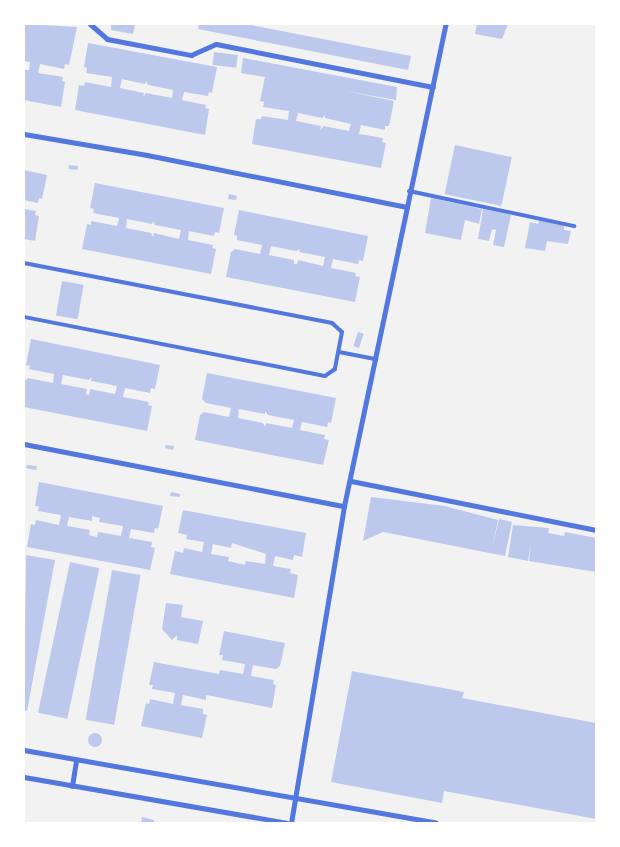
<!DOCTYPE html>
<html>
<head>
<meta charset="utf-8">
<style>
  body { margin:0 }
  #map { position:relative; width:620px; height:847px; overflow:hidden; background:#f2f2f2; font-family:Roboto,sans-serif }
  div>[style] { position:absolute }
  .building>* { inset:0; background:#bdc9ec; transform-origin:0 0 }
  .round { border-radius:50% }
  .service>* { height:4px; margin:-2px; padding:0 2px; transform-origin:2px; border-radius:2px; background:#5277de }
  .minor>* { height:5px; margin:-2.5px; padding:0 2.5px; transform-origin:2.5px; border-radius:2.5px; background:#5277de }
  span { translate:-50% -50%; white-space:nowrap; text-align:center; line-height:1.15; -webkit-text-stroke:4px #fff; paint-order:stroke }
  .frame { position:absolute; inset:0; border:25px solid #fff; pointer-events:none }
</style>
</head>
<body>
<div id="map">
  <div class="building">
    <div style="clip-path:polygon(24px 24px,77px 27px,69px 65px,65px 64px,64px 69px,40px 64px,38px 73px,63px 77px,62px 81px,65px 82px,61px 107px,24px 100px,24px 70px,29px 70px,30px 62px,24px 61px)"></div>
    <div style="clip-path:polygon(111px 24px,135px 24px,133px 34px,111px 30px)"></div>
    <div style="clip-path:polygon(199px 24px,245px 24px,411px 56px,408px 70px,198px 29px)"></div>
    <div style="clip-path:polygon(477px 24px,508px 24px,502px 39px,475px 34px)"></div>
    <div style="clip-path:polygon(evenodd,88px 43px,217px 67px,212px 93px,209px 92px,208px 96px,184px 92px,182px 100px,206px 105px,205px 108px,209px 109px,205px 135px,75px 110px,79px 85px,84px 86px,85px 82px,111px 87px,112px 77px,86px 73px,87px 68px,84px 67px,88px 43px,122px 79px,145px 84px,146px 81px,148px 85px,173px 90px,172px 98px,146px 93px,143px 97px,144px 93px,120px 88px,122px 79px)"></div>
    <div style="left:214px;top:52px;width:24px;height:13px;rotate:7deg"></div>
    <div style="clip-path:polygon(evenodd,243px 58px,397px 87px,396px 100px,345px 91px,394px 101px,389px 126px,385px 126px,385px 130px,361px 125px,359px 134px,383px 138px,382px 142px,386px 143px,381px 168px,252px 144px,256px 119px,261px 119px,262px 116px,288px 120px,289px 111px,263px 107px,264px 102px,260px 101px,265px 77px,241px 73px,243px 58px,298px 113px,322px 118px,325px 115px,325px 118px,351px 124px,349px 131px,324px 126px,320px 130px,321px 126px,296px 121px,298px 113px)"></div>
    <div style="left:455px;top:145px;width:58px;height:50px;rotate:12deg"></div>
    <div style="left:69px;top:165px;width:9px;height:4px;rotate:6deg"></div>
    <div style="clip-path:polygon(24px 170px,47px 175px,42px 199px,39px 198px,38px 203px,24px 200px)"></div>
    <div style="clip-path:polygon(evenodd,95px 183px,224px 208px,219px 233px,215px 232px,214px 236px,189px 231px,188px 240px,213px 245px,212px 248px,216px 249px,211px 274px,82px 249px,87px 224px,91px 225px,91px 221px,117px 226px,119px 218px,93px 213px,94px 209px,90px 208px,95px 183px,127px 219px,152px 224px,153px 221px,155px 225px,181px 230px,179px 239px,154px 233px,153px 237px,151px 233px,126px 228px,127px 219px)"></div>
    <div style="clip-path:polygon(229px 194px,237px 196px,236px 200px,228px 199px)"></div>
    <div style="clip-path:polygon(431px 198px,482px 209px,479px 224px,465px 220px,461px 240px,425px 233px)"></div>
    <div style="clip-path:polygon(24px 209px,36px 211px,35px 215px,39px 216px,35px 241px,24px 239px)"></div>
    <div style="clip-path:polygon(483px 209px,511px 215px,504px 247px,493px 245px,496px 230px,492px 229px,489px 241px,478px 239px)"></div>
    <div style="clip-path:polygon(evenodd,239px 210px,368px 236px,363px 261px,359px 260px,358px 264px,333px 259px,331px 268px,356px 273px,355px 276px,360px 277px,355px 302px,226px 277px,231px 252px,235px 249px,260px 254px,262px 245px,237px 240px,237px 236px,234px 235px,239px 210px,271px 246px,296px 251px,300px 249px,299px 252px,325px 257px,323px 266px,298px 260px,297px 264px,294px 264px,294px 260px,269px 255px,271px 246px)"></div>
    <div style="clip-path:polygon(539px 220px,564px 226px,564px 230px,571px 231px,568px 244px,547px 241px,545px 251px,525px 248px,530px 222px,538px 224px)"></div>
    <div style="left:62px;top:281px;width:22px;height:35px;rotate:10deg"></div>
    <div style="left:358px;top:332px;width:6px;height:15px;rotate:18deg"></div>
    <div style="clip-path:polygon(evenodd,31px 339px,160px 365px,155px 389px,151px 388px,150px 393px,125px 388px,123px 397px,149px 402px,148px 405px,152px 406px,147px 431px,24px 407px,24px 382px,28px 378px,53px 383px,54px 374px,29px 369px,30px 366px,26px 365px,31px 339px,63px 375px,89px 380px,92px 377px,91px 381px,117px 386px,115px 394px,90px 389px,89px 395px,86px 394px,87px 389px,61px 384px,63px 375px)"></div>
    <div style="clip-path:polygon(evenodd,207px 373px,336px 398px,331px 423px,328px 422px,327px 427px,302px 422px,300px 430px,325px 435px,324px 439px,329px 440px,323px 465px,195px 440px,200px 415px,204px 412px,229px 417px,231px 408px,206px 403px,202px 399px,207px 373px,239px 409px,265px 414px,265px 411px,268px 415px,294px 420px,292px 428px,266px 423px,265px 427px,263px 423px,238px 418px,239px 409px)"></div>
    <div style="clip-path:polygon(166px 445px,174px 446px,173px 450px,165px 448px)"></div>
    <div style="clip-path:polygon(27px 465px,37px 466px,36px 470px,26px 468px)"></div>
    <div style="clip-path:polygon(evenodd,39px 482px,163px 506px,158px 529px,155px 528px,154px 533px,131px 529px,129px 538px,152px 542px,151px 547px,155px 548px,150px 570px,27px 547px,31px 524px,35px 525px,36px 520px,59px 525px,61px 515px,38px 511px,39px 506px,35px 506px,39px 482px,92px 516px,100px 518px,99px 522px,123px 526px,121px 536px,98px 532px,97px 537px,89px 535px,90px 530px,67px 526px,69px 517px,92px 521px,92px 516px)"></div>
    <div style="clip-path:polygon(171px 492px,180px 494px,180px 497px,170px 496px)"></div>
    <div style="clip-path:polygon(371px 497px,445px 506px,498px 520px,492px 548px,499px 519px,512px 522px,505px 556px,383px 532px,363px 541px)"></div>
    <div style="clip-path:polygon(evenodd,183px 510px,306px 533px,302px 557px,294px 555px,293px 560px,275px 556px,273px 566px,291px 569px,290px 573px,298px 575px,294px 598px,170px 574px,175px 551px,183px 553px,184px 548px,202px 552px,204px 542px,186px 539px,187px 535px,178px 533px,183px 510px,232px 543px,266px 554px,265px 564px,246px 561px,245px 565px,228px 561px,229px 557px,211px 554px,213px 544px,231px 548px,232px 543px)"></div>
    <div style="clip-path:polygon(513px 525px,549px 528px,548px 533px,564px 536px,565px 532px,596px 538px,596px 572px,529px 561px,531px 543px,528px 561px,508px 557px)"></div>
    <div style="clip-path:polygon(26px 555px,55px 560px,27px 711px,24px 710px)"></div>
    <div style="left:70px;top:562px;width:30px;height:154px;rotate:12deg"></div>
    <div style="left:112px;top:570px;width:29px;height:152px;rotate:10deg"></div>
    <div style="clip-path:polygon(166px 603px,183px 605px,181px 617px,203px 621px,198px 644px,177px 640px,177px 635px,172px 640px,162px 629px)"></div>
    <div style="clip-path:polygon(224px 631px,285px 643px,280px 666px,276px 669px,253px 665px,251px 676px,274px 680px,273px 684px,276px 685px,272px 708px,206px 695px,206px 700px,183px 695px,181px 705px,203px 709px,203px 714px,207px 715px,202px 738px,141px 726px,146px 703px,149px 704px,150px 699px,173px 704px,175px 693px,152px 689px,153px 685px,149px 685px,154px 662px,219px 674px,220px 670px,243px 674px,245px 664px,222px 660px,223px 655px,219px 655px)"></div>
    <div style="clip-path:polygon(352px 671px,464px 692px,462px 698px,596px 723px,596px 819px,444px 791px,442px 803px,331px 782px)"></div>
    <div class="round" style="left:88px;top:733px;width:14px;height:14px"></div>
    <div style="clip-path:polygon(142px 817px,154px 820px,154px 823px,141px 823px)"></div>
  </div>
  <div class="service">
    <div style="left:409px;top:191px;width:169px;rotate:12deg"></div>
    <div style="left:24px;top:263px;width:314px;rotate:11deg"></div>
    <div style="left:332px;top:323px;width:13px;rotate:42deg"></div>
    <div style="left:342px;top:332px;width:38px;rotate:101deg"></div>
    <div style="left:335px;top:369px;width:12px;rotate:145deg"></div>
    <div style="left:325px;top:376px;width:307px;rotate:-168.9deg"></div>
    <div style="left:339px;top:352px;width:38px;rotate:11deg"></div>
  </div>
  <div class="minor">
    <div style="left:90px;top:24px;width:23px;rotate:41deg"></div>
    <div style="left:107px;top:39px;width:86px;rotate:10.8deg"></div>
    <div style="left:191px;top:55px;width:27px;rotate:-24deg"></div>
    <div style="left:216px;top:44px;width:221px;rotate:11.2deg"></div>
    <div style="left:24px;top:134px;width:125px;rotate:9.7deg"></div>
    <div style="left:147px;top:155px;width:265px;rotate:11.3deg"></div>
    <div style="left:24px;top:444px;width:326px;rotate:11deg"></div>
    <div style="left:351px;top:481px;width:250px;rotate:11.3deg"></div>
    <div style="left:24px;top:750px;width:418px;rotate:10deg"></div>
    <div style="left:24px;top:777px;width:267px;rotate:9.9deg"></div>
    <div style="left:72px;top:786px;width:26px;rotate:-81deg"></div>
    <div style="left:291px;top:823px;width:321px;rotate:-80.5deg"></div>
    <div style="left:344px;top:506px;width:493px;rotate:-78.1deg"></div>
  </div>
  <div class="frame"></div>
</div>
</body>
</html>
